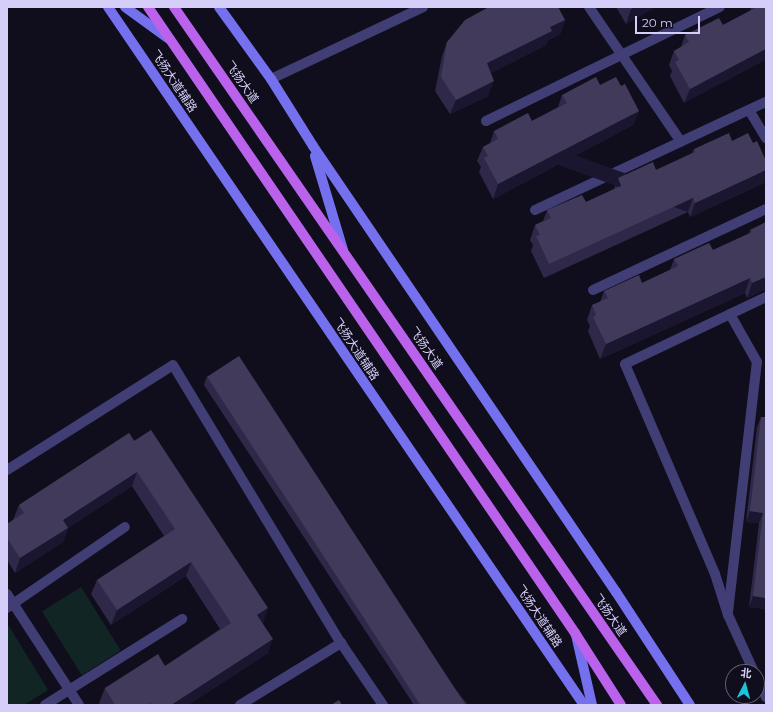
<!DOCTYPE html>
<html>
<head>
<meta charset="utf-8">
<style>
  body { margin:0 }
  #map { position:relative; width:773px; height:712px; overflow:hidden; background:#100e1c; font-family:Montserrat,"Noto Sans SC",sans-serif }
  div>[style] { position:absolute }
  .green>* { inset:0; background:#122525; transform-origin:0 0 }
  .street>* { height:10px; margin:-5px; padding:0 5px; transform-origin:5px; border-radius:5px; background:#413e76 }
  .secondary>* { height:10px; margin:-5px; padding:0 5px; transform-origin:5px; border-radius:5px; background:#7571ee }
  .primary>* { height:10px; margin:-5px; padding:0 5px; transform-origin:5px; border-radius:5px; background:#ba62ec }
  .wall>* { inset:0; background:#2f2848 }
  .shaded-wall>* { inset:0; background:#1b162f; transform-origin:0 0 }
  .building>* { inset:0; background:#413a5b; transform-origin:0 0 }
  span { translate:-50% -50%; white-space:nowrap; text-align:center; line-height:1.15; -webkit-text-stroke:3px #100e1c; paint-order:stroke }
  .street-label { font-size:12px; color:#d4cef9 }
  .frame { position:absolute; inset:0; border:8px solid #d4cef9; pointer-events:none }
  .north { position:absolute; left:725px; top:664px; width:40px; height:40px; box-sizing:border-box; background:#100e1c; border:1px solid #5e5b74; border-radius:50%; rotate:6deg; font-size:11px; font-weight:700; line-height:16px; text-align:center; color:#d4cef9 }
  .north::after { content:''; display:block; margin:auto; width:14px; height:18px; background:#1ac4da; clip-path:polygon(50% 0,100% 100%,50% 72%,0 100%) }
  .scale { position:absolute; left:635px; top:16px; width:65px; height:18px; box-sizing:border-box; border:2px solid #d4cef9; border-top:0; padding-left:5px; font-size:12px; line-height:14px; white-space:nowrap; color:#d4cef9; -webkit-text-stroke:3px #100e1c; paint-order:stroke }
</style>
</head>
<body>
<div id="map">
  <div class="green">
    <div style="left:81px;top:587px;width:75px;height:46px;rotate:58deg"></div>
    <div style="clip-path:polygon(9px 626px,48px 690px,24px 705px,7px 705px,7px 627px)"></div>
  </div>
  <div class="street">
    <div style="left:589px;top:7px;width:163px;rotate:55.7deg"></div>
    <div style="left:271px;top:79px;width:168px;rotate:-25.3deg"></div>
    <div style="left:749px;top:110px;width:33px;rotate:59deg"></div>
    <div style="left:486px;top:121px;width:260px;rotate:-26deg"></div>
    <div style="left:535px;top:210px;width:255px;rotate:-25.1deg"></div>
    <div style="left:593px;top:290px;width:191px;rotate:-25.1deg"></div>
    <div style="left:7px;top:470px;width:196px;rotate:-32.3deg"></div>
    <div style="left:173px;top:365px;width:325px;rotate:58.9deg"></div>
    <div style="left:341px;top:643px;width:75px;rotate:55.9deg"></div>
    <div style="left:7px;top:594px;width:132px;rotate:57deg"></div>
    <div style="left:7px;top:608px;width:143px;rotate:-34.5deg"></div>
    <div style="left:728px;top:612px;width:252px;rotate:-83.4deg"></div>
    <div style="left:757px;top:362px;width:55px;rotate:-119.4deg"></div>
    <div style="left:754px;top:672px;width:63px;rotate:-114.5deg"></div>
    <div style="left:728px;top:615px;width:43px;rotate:-107.6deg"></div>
    <div style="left:715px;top:574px;width:228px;rotate:-113.2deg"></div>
    <div style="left:625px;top:364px;width:156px;rotate:-25.4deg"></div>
    <div style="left:757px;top:677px;width:22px;rotate:66deg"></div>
    <div style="left:45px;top:705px;width:162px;rotate:-32.1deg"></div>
    <div style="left:240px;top:705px;width:119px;rotate:-31.5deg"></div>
  </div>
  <div class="secondary">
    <div style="left:108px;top:7px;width:845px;rotate:55.71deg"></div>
    <div style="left:125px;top:7px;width:54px;rotate:36deg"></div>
    <div style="left:219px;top:7px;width:89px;rotate:54.2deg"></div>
    <div style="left:271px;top:79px;width:79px;rotate:57.9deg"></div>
    <div style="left:313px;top:146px;width:539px;rotate:55.81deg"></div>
    <div style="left:616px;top:592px;width:135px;rotate:56.8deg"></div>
    <div style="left:315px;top:156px;width:98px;rotate:73.4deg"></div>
    <div style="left:576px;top:635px;width:72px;rotate:77.1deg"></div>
  </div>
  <div class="primary">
    <div style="left:148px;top:7px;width:758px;rotate:55.7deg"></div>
    <div style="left:575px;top:633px;width:85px;rotate:57.4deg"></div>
    <div style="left:174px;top:7px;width:849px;rotate:55.32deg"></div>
  </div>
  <div class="wall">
    <div style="clip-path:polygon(487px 7px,558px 7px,565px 20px,560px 34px,548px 40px,546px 45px,491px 73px,488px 96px,450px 114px,435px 91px,442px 56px,447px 42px,487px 8px)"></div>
    <div style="clip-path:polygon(616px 7px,655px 7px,626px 24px)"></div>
    <div style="clip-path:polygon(751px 7px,766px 7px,684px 103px,670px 76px,672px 71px,669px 65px,674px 51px,681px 47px,685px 35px,723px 25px,750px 11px)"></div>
    <div style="clip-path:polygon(600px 85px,621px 86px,639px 111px,633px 125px,493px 199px,479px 172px,481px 167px,477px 161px,483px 147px,490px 143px,494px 131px,532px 121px,558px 107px,562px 95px)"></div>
    <div style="clip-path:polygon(732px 141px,764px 183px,690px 217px,688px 212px,544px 278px,531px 251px,533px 245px,530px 240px,535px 225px,543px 221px,547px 210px,586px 202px,614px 189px,618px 178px,656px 170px,692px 153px,694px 149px)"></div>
    <div style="clip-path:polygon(766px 222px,766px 289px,747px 298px,745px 293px,600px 359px,588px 331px,590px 326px,587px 320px,592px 305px,600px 302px,604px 291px,642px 283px,670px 270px,674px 259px,713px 250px,749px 234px,750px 230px)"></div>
    <div style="clip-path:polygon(207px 376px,468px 705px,414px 705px,204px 385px)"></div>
    <div style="clip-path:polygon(761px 417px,766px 609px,749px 607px,759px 523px,746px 522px,757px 427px)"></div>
    <div style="clip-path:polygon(129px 433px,262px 623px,268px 653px,188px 705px,101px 705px,99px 703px,105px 688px,165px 666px,220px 629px,186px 576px,111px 625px,91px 594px,97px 580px,164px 536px,132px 486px,68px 528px,63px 542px,15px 573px,7px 560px,7px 524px,13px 520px,19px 505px)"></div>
  </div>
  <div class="shaded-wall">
    <div style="clip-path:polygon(635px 7px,655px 7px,626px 24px,631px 9px)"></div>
    <div style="clip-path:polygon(565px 20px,560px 34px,548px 40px,546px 45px,482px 78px,487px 63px,550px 27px)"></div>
    <div style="clip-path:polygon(766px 49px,766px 60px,684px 103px,690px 89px)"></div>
    <div style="clip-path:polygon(494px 81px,488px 96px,450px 114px,456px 100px)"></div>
    <div style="clip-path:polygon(639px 111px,633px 125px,493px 199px,498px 184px)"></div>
    <div style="clip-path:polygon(766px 170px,766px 178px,764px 183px,690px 217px,695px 203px)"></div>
    <div style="left:693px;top:198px;width:15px;height:158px;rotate:110deg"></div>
    <div style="clip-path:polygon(766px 277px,766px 289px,747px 298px,752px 283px)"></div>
    <div style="clip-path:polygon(750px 278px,745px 293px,600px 359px,606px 344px)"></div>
    <div style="clip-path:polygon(137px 472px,132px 486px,68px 528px,63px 542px,15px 573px,20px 558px,63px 520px)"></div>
    <div style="clip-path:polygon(750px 511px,763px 513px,759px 523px,746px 522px)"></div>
    <div style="clip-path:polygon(191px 562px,186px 576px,111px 625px,117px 610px)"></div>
    <div style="clip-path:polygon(753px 596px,766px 598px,766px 609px,749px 607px)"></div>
    <div style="clip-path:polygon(268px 608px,263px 623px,252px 630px,257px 615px)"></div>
    <div style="clip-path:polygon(273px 639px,268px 653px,188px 705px,171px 705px)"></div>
  </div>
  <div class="building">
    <div style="clip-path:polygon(489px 7px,558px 7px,565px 20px,550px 27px,552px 31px,487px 63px,494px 81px,456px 100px,441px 77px,447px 42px,465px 20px)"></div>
    <div style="clip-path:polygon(629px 7px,635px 7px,631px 9px)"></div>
    <div style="clip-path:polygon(757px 7px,766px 7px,766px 49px,690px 89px,675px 62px,679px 60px,674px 51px,689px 42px,685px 35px,719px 18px,723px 25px)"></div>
    <div style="clip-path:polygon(596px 77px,600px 85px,616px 77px,621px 86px,625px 84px,639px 111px,498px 184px,484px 158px,488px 156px,483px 147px,498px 139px,494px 131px,528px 113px,532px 121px,567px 103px,562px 95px)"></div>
    <div style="clip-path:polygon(729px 133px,732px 141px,748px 133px,753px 143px,757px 141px,766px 161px,766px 170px,695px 203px,693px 198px,549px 264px,536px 236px,540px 235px,535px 225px,551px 218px,547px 210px,582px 195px,586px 202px,621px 186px,618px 178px,653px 162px,656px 170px,695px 152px,694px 149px)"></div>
    <div style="clip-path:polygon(766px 222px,766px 277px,752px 283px,750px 278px,606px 344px,593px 317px,596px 315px,592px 305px,608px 298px,604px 291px,639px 275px,642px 283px,678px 266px,674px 259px,709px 243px,713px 250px,752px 232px,750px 230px)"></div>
    <div style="left:239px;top:356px;width:417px;height:38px;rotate:57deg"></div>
    <div style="clip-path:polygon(761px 417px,766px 417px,766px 598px,753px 596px,763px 513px,750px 511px)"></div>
    <div style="clip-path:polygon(151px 430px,268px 608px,257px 615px,273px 639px,171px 705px,152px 705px,151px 703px,147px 705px,115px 705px,105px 688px,158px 654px,165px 666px,231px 623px,191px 562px,117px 610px,97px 580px,175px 529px,137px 472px,63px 520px,68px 528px,20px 558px,7px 538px,7px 524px,24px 513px,19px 505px,129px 433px,134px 441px)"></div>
    <div style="clip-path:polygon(339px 700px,342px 705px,331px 705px)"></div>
  </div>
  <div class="street-label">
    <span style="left:174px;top:81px;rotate:56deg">飞扬大道辅路</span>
    <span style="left:242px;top:82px;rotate:55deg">飞扬大道</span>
    <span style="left:426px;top:348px;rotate:55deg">飞扬大道</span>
    <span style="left:356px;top:349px;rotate:56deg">飞扬大道辅路</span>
    <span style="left:610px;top:615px;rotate:55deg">飞扬大道</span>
    <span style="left:539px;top:616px;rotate:56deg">飞扬大道辅路</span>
  </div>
  <div class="frame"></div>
  <div class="north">北</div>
  <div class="scale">20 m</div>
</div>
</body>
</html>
